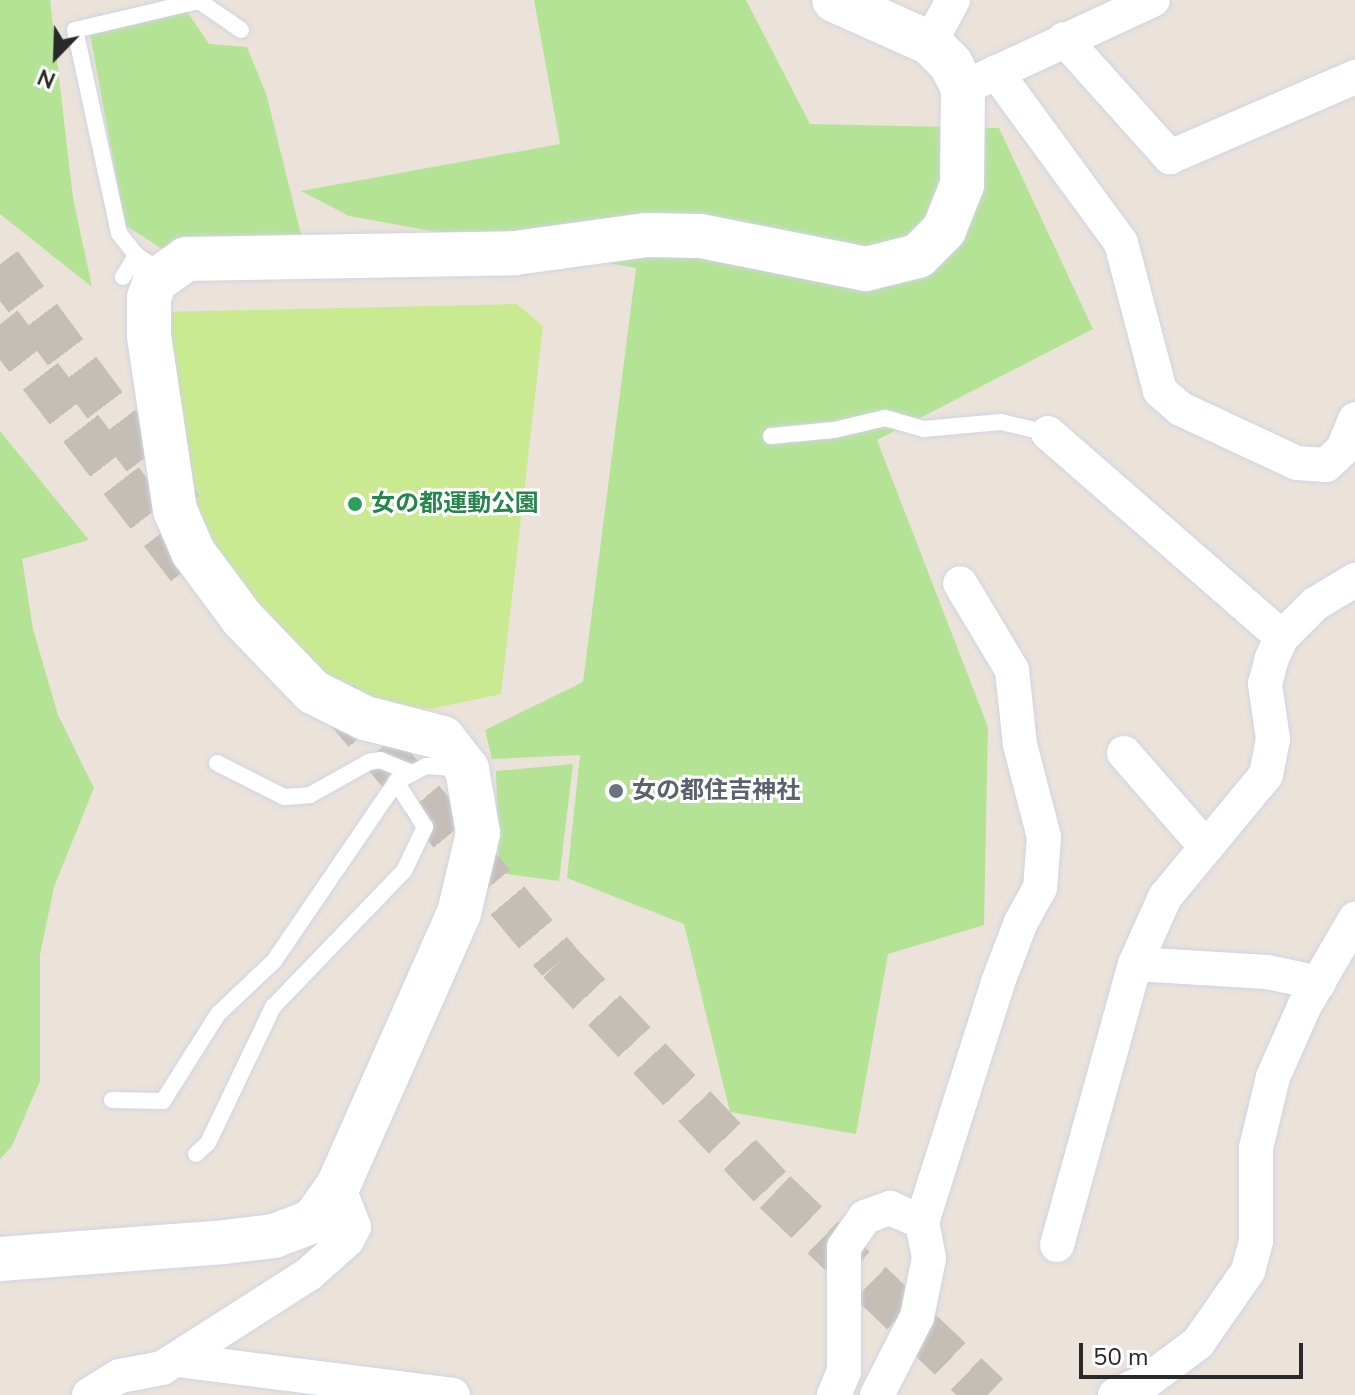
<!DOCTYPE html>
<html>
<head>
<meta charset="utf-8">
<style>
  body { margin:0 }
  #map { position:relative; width:1355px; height:1395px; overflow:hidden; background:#ebe3da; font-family:"Nunito Sans","Noto Sans JP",sans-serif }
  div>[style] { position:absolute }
  .green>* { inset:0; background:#b5e396 }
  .pitch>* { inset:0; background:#caea91 }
  .highway-tunnel>* { height:44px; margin-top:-22px; transform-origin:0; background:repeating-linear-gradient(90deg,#c4beb7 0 44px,transparent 0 66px) }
  .roads { filter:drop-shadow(0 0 2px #cfd4e2) drop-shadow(0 0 2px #cfd4e2) }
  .lane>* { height:16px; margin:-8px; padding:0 8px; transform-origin:8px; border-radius:8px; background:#fff }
  .street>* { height:34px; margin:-17px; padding:0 17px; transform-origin:17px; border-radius:17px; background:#fff }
  .secondary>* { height:44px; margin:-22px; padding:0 22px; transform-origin:22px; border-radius:22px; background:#fff }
  .dots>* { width:22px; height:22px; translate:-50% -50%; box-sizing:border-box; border:4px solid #fff; border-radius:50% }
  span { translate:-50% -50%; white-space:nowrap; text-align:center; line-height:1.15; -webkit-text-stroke:6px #fff; paint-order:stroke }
  .leisure-label { font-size:24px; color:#27864d; font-weight:700 }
  .left { translate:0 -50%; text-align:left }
  .worship-label { font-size:24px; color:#5b616d; font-weight:700 }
  .north { position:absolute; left:16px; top:16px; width:80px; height:80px; -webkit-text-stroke:6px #fff; paint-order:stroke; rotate:203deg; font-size:22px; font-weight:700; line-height:32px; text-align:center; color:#292929 }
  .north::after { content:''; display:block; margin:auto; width:28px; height:36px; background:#292929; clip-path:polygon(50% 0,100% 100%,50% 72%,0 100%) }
  .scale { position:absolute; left:1079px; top:1343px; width:224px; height:36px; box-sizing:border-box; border:4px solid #292929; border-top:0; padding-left:10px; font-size:24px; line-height:28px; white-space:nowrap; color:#292929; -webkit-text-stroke:6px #fff; paint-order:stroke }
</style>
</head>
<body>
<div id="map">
  <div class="green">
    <div style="clip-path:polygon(0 0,50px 0,73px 198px,92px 287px,0 214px)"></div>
    <div style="clip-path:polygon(534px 0,746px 0,810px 124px,999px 128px,1093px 329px,877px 440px,988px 727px,984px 925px,888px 954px,856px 1134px,730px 1112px,684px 924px,567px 878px,580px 755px,492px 759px,485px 730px,583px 682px,636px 268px,349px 216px,301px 191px,560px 144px)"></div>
    <div style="clip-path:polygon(186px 10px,209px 44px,247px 47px,266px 93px,302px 238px,161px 248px,125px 225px,90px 34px)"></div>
    <div style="clip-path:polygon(0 431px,89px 540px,22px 559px,33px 629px,58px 715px,94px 788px,54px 887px,40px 955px,40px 1081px,12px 1146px,0 1159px)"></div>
    <div style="clip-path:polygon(573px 764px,559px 881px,499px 873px,496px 771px)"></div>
  </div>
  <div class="pitch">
    <div style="clip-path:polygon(517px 304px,543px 326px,501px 694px,430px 709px,356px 698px,298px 668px,198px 531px,161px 312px)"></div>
  </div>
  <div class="highway-tunnel">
    <div style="left:0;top:264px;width:305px;rotate:53.4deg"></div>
    <div style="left:0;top:324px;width:321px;rotate:52.3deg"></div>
    <div style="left:337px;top:699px;width:344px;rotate:49.8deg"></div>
    <div style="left:559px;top:962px;width:316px;rotate:46.8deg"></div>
    <div style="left:775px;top:1192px;width:294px;rotate:43.6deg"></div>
  </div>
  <div class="roads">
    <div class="lane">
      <div style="left:162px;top:272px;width:31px;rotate:-147deg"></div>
      <div style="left:136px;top:255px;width:28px;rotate:-128deg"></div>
      <div style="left:119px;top:233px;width:208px;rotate:-102.2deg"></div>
      <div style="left:75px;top:30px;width:127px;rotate:-13.2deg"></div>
      <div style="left:199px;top:1px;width:51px;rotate:34.6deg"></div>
      <div style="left:123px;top:277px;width:26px;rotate:-59deg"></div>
      <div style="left:771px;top:436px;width:63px;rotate:-5.4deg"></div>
      <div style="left:834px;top:430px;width:52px;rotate:-13.2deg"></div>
      <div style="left:885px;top:418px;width:41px;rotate:15.8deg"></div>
      <div style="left:924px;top:429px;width:77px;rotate:-5.2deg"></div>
      <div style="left:1001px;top:422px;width:48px;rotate:13.2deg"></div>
      <div style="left:217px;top:763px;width:75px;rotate:26.9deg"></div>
      <div style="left:284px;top:797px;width:26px;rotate:-4deg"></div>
      <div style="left:310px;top:795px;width:68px;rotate:-29.2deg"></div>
      <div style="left:369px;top:762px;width:11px;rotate:-10deg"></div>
      <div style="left:380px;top:760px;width:35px;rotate:22deg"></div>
      <div style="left:112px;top:1100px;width:51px;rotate:1.1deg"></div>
      <div style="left:163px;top:1101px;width:103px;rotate:-57.7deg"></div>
      <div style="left:218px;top:1014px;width:77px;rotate:-43.4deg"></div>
      <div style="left:274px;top:961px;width:217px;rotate:-55.7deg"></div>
      <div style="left:396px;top:782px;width:34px;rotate:-28deg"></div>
      <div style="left:426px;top:766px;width:32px;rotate:4deg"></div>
      <div style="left:196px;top:1154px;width:16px;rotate:-43deg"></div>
      <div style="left:208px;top:1143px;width:151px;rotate:-64.5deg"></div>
      <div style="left:273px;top:1007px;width:189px;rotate:-46.1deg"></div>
      <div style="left:404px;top:871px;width:49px;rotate:-64.5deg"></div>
      <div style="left:425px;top:827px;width:54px;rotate:-122.8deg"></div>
    </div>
    <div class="street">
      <div style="left:1064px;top:39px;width:159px;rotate:48.1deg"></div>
      <div style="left:1170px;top:157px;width:202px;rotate:-23.4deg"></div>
      <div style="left:930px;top:43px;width:49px;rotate:-61.9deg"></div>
      <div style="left:996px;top:72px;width:212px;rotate:53.8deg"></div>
      <div style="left:1121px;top:243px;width:153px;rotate:75.2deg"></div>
      <div style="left:1160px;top:391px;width:28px;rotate:41deg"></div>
      <div style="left:1181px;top:409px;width:128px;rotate:25deg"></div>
      <div style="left:1297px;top:463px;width:29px;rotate:4deg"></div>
      <div style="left:1326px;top:465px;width:23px;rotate:-43deg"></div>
      <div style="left:1343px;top:449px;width:32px;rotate:-68deg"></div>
      <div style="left:976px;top:82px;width:195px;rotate:-24.9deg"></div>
      <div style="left:1048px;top:433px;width:310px;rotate:41.1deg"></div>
      <div style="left:1124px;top:753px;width:125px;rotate:48.9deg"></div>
      <div style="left:1135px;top:964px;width:132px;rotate:3.5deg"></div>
      <div style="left:1267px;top:972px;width:53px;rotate:11.9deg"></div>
      <div style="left:922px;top:1222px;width:252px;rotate:-72.4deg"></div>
      <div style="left:998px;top:982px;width:64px;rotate:-69deg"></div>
      <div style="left:1021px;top:922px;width:39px;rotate:-61deg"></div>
      <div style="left:1040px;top:888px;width:51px;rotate:-85.5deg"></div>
      <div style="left:1044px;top:837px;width:95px;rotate:-104.6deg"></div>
      <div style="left:1020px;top:745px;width:75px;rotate:-96.1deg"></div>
      <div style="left:1012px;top:670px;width:101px;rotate:-120.9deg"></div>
      <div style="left:1057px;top:1245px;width:292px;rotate:-74.5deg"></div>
      <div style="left:1135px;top:964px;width:73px;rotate:-65.9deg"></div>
      <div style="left:1165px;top:897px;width:158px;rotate:-50.4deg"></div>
      <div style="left:1266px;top:775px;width:37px;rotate:-79deg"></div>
      <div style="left:1273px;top:739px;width:56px;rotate:-98.3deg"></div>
      <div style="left:1265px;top:684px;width:27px;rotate:-75deg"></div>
      <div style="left:1272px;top:658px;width:23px;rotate:-65deg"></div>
      <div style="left:1282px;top:637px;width:47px;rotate:-45deg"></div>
      <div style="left:1315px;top:604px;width:47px;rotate:-31deg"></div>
      <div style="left:177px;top:1360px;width:278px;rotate:7.2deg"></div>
      <div style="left:89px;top:1395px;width:36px;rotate:-32deg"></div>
      <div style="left:120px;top:1376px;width:43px;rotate:-10.8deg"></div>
      <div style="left:162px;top:1368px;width:174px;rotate:-32.6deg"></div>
      <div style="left:309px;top:1274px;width:51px;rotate:-41.8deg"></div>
      <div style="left:347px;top:1240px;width:15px;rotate:-62deg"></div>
      <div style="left:354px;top:1227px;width:44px;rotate:-111.3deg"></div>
      <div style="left:834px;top:1395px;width:25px;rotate:-67deg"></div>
      <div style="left:844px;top:1372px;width:125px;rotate:-90deg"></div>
      <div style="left:844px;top:1247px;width:37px;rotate:-55deg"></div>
      <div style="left:865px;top:1217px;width:27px;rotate:-20deg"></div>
      <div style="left:890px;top:1208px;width:35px;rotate:24deg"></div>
      <div style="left:922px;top:1222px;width:37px;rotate:79deg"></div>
      <div style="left:929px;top:1258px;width:60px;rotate:101.5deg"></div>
      <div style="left:917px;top:1317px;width:88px;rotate:117.1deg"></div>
      <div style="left:1115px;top:1395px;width:35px;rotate:-24deg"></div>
      <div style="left:1147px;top:1381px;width:64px;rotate:-36.7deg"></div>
      <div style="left:1198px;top:1343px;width:88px;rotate:-55.2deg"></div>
      <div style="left:1248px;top:1271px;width:31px;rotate:-75deg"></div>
      <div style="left:1256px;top:1241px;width:93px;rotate:-90deg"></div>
      <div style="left:1256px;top:1148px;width:73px;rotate:-76.5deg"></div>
      <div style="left:1273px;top:1077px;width:77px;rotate:-66.1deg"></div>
      <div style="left:1304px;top:1007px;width:102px;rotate:-59.9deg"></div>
    </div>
    <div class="secondary">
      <div style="left:0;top:1259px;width:225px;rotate:-4.3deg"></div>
      <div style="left:224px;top:1242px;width:50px;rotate:-6.8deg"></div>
      <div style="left:274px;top:1236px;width:42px;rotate:-21deg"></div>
      <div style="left:313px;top:1221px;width:43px;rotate:-54.5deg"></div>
      <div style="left:338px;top:1186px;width:299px;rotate:-66.1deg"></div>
      <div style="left:459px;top:913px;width:82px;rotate:-76.6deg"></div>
      <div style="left:478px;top:833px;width:65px;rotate:-99.8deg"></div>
      <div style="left:467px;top:769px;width:39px;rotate:-128deg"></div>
      <div style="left:443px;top:738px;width:81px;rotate:-165.6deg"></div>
      <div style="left:365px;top:718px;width:58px;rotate:-153.4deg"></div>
      <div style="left:313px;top:692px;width:103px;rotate:-133.8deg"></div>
      <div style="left:242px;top:618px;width:82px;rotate:-126.6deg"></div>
      <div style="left:193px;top:552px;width:46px;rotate:-113.2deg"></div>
      <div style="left:175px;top:510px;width:177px;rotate:-98.5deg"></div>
      <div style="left:149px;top:335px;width:37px;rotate:-90deg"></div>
      <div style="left:149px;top:298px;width:18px;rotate:-71deg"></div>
      <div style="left:155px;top:281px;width:38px;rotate:-35deg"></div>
      <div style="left:186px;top:259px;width:329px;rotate:-1deg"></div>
      <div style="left:515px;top:253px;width:132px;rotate:-7.8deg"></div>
      <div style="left:646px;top:235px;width:55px;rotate:1deg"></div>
      <div style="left:701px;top:236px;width:168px;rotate:11.3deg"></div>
      <div style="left:866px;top:269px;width:54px;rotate:-14deg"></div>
      <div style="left:918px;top:256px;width:37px;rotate:-45deg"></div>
      <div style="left:944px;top:230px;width:48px;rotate:-68.2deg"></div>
      <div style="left:962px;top:185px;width:97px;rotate:-89.4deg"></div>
      <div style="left:963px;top:88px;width:27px;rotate:-117deg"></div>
      <div style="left:951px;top:64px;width:30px;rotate:-135deg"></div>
      <div style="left:930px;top:43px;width:105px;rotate:-155.9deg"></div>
    </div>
  </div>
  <div class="dots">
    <div style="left:355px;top:504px;background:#2e9e5b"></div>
    <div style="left:616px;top:791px;background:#6b7280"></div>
  </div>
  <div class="leisure-label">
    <span class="left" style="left:371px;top:504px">女の都運動公園</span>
  </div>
  <div class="worship-label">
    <span class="left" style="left:632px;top:791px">女の都住吉神社</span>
  </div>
  <div class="north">N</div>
  <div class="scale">50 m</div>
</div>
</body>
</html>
